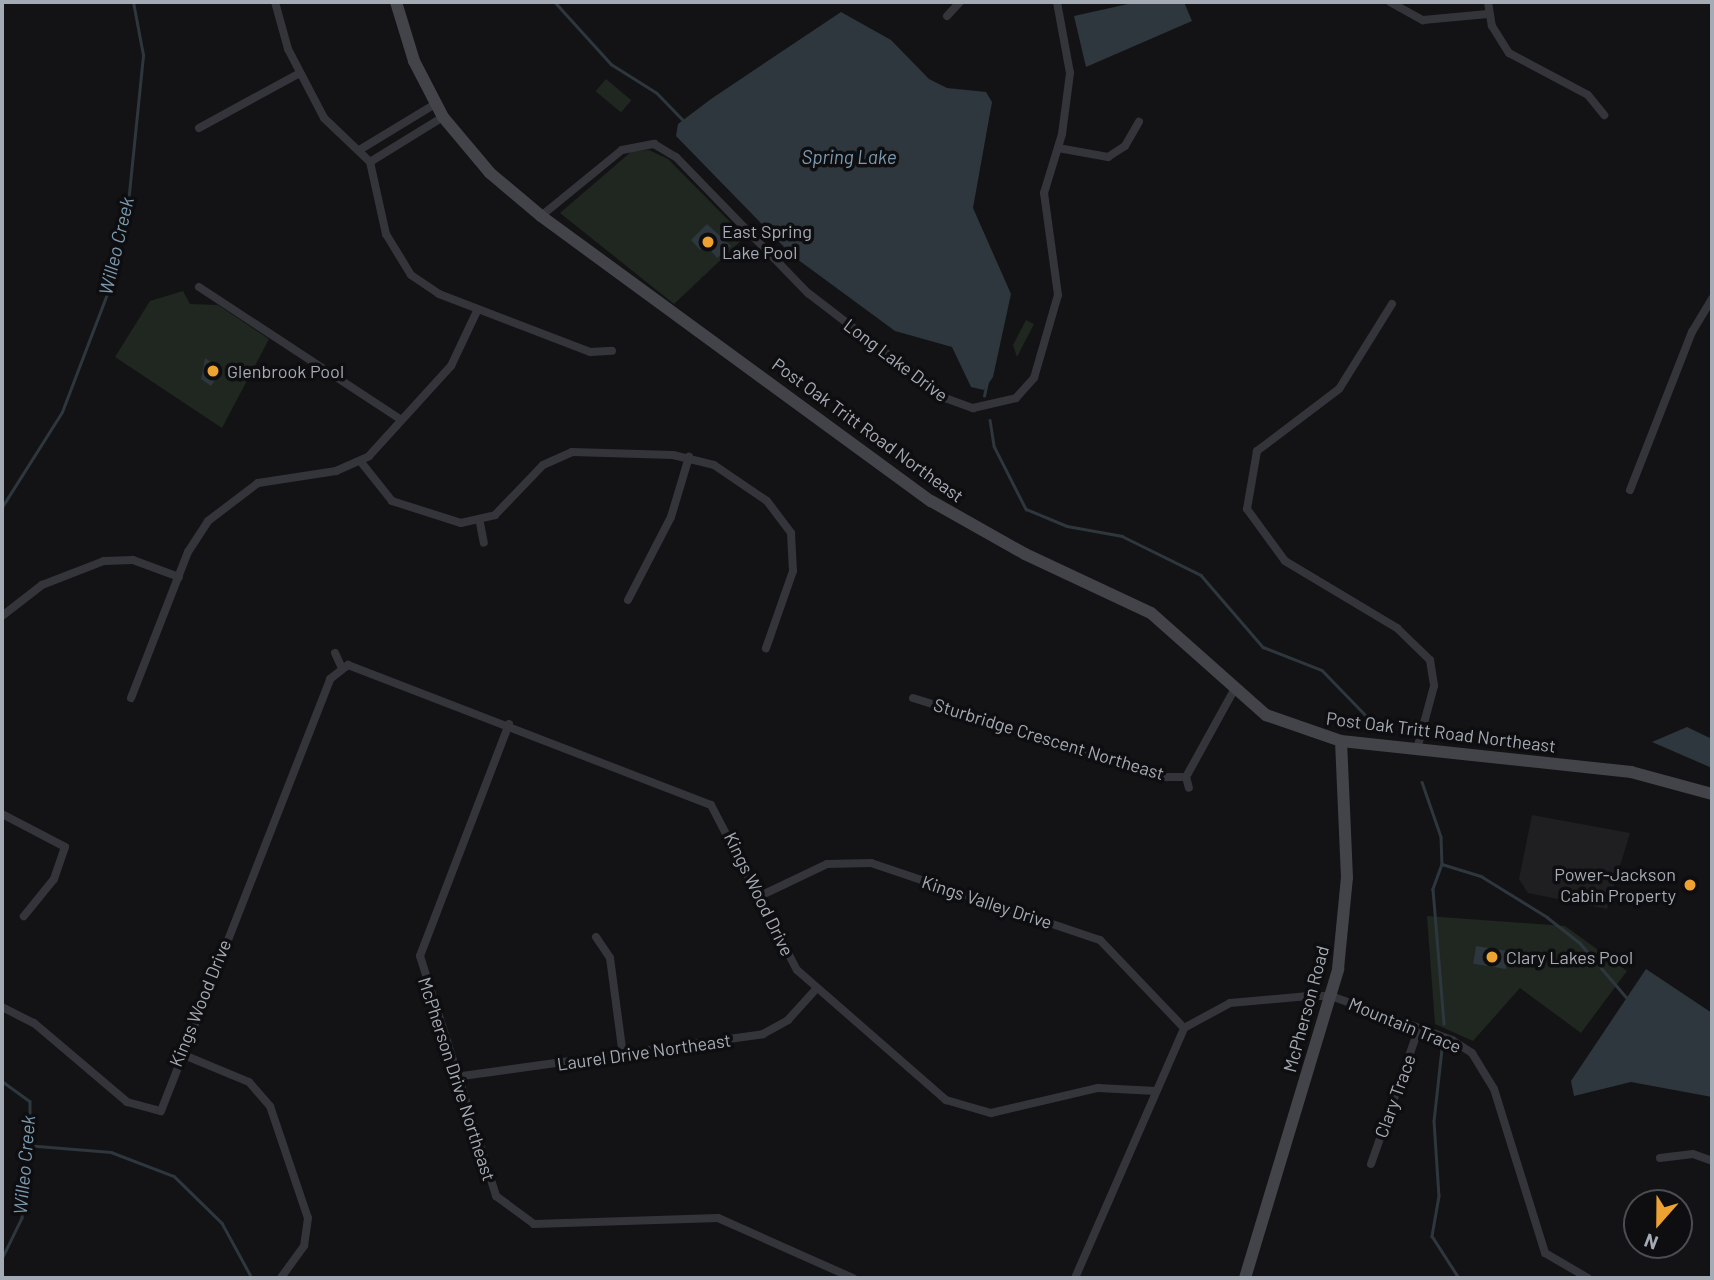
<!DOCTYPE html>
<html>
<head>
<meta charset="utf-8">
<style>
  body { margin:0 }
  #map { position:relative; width:1714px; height:1280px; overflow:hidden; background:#131315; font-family:Barlow,sans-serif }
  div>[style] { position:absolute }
  .built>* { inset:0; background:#1f1f22 }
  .green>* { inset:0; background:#1f2720; transform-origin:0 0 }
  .water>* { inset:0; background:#2d373d; transform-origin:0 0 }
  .stream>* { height:2.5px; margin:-1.25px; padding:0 1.25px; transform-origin:1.25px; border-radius:1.25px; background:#2d373d }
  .street>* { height:8px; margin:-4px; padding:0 4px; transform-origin:4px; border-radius:4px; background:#34353a }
  .secondary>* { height:12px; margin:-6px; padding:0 6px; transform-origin:6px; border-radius:6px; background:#42444a }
  .dots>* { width:19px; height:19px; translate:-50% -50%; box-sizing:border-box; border:4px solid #0e0e10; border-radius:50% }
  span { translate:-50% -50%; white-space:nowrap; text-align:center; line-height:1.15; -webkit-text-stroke:7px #0e0e10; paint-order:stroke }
  .poi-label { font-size:18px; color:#a5abb5 }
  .left { translate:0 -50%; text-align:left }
  .right { translate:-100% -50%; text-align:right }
  .street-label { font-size:18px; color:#a5abb5 }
  .water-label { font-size:19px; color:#7c9bb0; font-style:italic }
  .frame { position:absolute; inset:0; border:4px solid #a5abb5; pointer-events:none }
  .north { position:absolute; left:1623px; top:1189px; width:70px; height:70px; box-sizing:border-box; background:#0e0e10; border:2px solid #4a4d52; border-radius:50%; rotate:201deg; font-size:19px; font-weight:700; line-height:28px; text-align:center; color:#a5abb5 }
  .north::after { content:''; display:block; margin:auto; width:24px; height:32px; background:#eea231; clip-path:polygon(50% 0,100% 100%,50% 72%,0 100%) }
</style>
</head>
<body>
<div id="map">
  <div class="built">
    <div style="clip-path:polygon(1532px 815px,1630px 833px,1607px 909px,1528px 893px,1519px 879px)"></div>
  </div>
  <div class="green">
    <div style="left:606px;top:79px;width:33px;height:16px;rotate:40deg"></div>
    <div style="clip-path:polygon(649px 150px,668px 159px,745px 237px,674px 304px,560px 213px,632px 151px)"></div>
    <div style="clip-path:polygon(183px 291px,190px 304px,218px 305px,269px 339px,222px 428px,115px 357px,150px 301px)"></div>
    <div style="clip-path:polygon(1026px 320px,1034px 324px,1017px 357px,1013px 345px)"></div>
    <div style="clip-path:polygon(1427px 916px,1565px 926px,1627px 971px,1581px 1033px,1520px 988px,1473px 1041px,1435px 1024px)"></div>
  </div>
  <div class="water">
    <div style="clip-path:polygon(1137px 2px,1184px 2px,1192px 21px,1086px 67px,1074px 16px)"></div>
    <div style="clip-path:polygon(841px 12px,891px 40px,929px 79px,947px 88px,986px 92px,992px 102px,973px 208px,1011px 294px,993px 377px,984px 390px,971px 387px,952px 347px,895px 331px,793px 256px,676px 136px,678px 124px,711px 99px)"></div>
    <div style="clip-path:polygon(707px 224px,731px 246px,717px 258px,706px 245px,700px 250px,691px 240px)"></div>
    <div style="clip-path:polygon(205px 358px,222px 370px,211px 386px,201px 379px)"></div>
    <div style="clip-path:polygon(1687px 727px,1712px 739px,1712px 768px,1652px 742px)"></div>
    <div style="left:1476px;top:946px;width:33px;height:18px;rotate:9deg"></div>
    <div style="clip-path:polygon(1646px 969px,1712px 1013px,1712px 1097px,1631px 1082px,1574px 1096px,1571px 1081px)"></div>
  </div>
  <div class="stream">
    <div style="left:555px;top:2px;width:84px;rotate:47.9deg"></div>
    <div style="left:611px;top:64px;width:54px;rotate:32.2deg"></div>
    <div style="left:657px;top:93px;width:40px;rotate:46deg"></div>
    <div style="left:984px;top:396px;width:14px;rotate:-78deg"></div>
    <div style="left:990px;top:420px;width:26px;rotate:81deg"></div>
    <div style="left:994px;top:446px;width:71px;rotate:63.1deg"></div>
    <div style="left:1026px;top:509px;width:44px;rotate:22.5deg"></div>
    <div style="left:1067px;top:526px;width:56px;rotate:10.3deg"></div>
    <div style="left:1122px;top:536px;width:88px;rotate:26.3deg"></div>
    <div style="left:1201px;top:575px;width:95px;rotate:49.3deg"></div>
    <div style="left:1263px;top:647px;width:63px;rotate:21.3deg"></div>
    <div style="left:1322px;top:670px;width:81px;rotate:46deg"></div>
    <div style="left:2px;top:507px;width:112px;rotate:-57.7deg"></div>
    <div style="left:62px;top:412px;width:140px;rotate:-69.1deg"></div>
    <div style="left:112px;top:281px;width:70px;rotate:-77.6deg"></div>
    <div style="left:127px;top:213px;width:159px;rotate:-84.2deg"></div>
    <div style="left:143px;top:55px;width:54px;rotate:-100.7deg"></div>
    <div style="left:1422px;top:782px;width:58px;rotate:70.9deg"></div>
    <div style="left:1441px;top:837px;width:27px;rotate:88deg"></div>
    <div style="left:1442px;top:864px;width:27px;rotate:110deg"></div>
    <div style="left:1433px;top:889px;width:135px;rotate:85.3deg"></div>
    <div style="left:1442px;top:864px;width:41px;rotate:17.1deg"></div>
    <div style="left:1481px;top:876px;width:78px;rotate:31.8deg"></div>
    <div style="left:1547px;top:917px;width:42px;rotate:38.2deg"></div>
    <div style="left:1580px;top:943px;width:72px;rotate:49.5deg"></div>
    <div style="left:1442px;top:1049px;width:72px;rotate:96.3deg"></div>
    <div style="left:1434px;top:1121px;width:75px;rotate:86.2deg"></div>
    <div style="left:1439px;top:1196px;width:41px;rotate:99.9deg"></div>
    <div style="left:1432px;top:1236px;width:50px;rotate:57.3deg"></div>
    <div style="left:2px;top:1081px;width:34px;rotate:36deg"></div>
    <div style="left:30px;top:1101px;width:20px;rotate:90deg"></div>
    <div style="left:30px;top:1121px;width:97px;rotate:94.7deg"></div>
    <div style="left:22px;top:1218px;width:46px;rotate:116deg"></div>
    <div style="left:25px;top:1145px;width:86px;rotate:4.7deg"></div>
    <div style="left:111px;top:1152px;width:67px;rotate:20.9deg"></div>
    <div style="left:174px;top:1176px;width:67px;rotate:44.4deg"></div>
    <div style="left:222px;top:1223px;width:63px;rotate:61.4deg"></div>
  </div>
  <div class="street">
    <div style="left:275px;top:2px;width:49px;rotate:74.5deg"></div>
    <div style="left:288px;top:49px;width:78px;rotate:62.4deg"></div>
    <div style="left:324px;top:118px;width:64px;rotate:43.7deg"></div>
    <div style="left:370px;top:162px;width:74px;rotate:77.5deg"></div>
    <div style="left:386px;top:234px;width:48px;rotate:58.6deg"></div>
    <div style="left:411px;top:275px;width:34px;rotate:34deg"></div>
    <div style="left:439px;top:294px;width:162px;rotate:21deg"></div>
    <div style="left:590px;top:352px;width:22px;rotate:-3deg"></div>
    <div style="left:1390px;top:2px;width:38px;rotate:29deg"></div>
    <div style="left:1423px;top:20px;width:65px;rotate:-5.3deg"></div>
    <div style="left:1488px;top:2px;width:24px;rotate:81deg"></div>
    <div style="left:1492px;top:26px;width:32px;rotate:58deg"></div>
    <div style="left:1509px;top:53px;width:89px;rotate:28deg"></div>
    <div style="left:1588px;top:95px;width:26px;rotate:51deg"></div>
    <div style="left:947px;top:16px;width:19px;rotate:-47deg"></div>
    <div style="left:199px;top:128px;width:115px;rotate:-28.6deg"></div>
    <div style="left:1058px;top:148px;width:51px;rotate:10.2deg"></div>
    <div style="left:1108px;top:157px;width:20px;rotate:-33deg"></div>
    <div style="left:1125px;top:146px;width:28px;rotate:-60deg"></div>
    <div style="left:361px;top:149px;width:87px;rotate:-31.3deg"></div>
    <div style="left:370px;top:162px;width:86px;rotate:-31.7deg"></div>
    <div style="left:541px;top:216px;width:104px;rotate:-39.2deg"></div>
    <div style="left:622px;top:150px;width:33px;rotate:-11deg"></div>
    <div style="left:654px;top:144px;width:26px;rotate:31deg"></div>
    <div style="left:676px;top:157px;width:190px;rotate:45.9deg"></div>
    <div style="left:808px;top:293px;width:173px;rotate:37.5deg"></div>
    <div style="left:945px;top:398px;width:30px;rotate:20deg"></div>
    <div style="left:973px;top:408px;width:44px;rotate:-13.1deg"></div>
    <div style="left:1016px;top:398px;width:27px;rotate:-48deg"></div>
    <div style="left:1034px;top:378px;width:86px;rotate:-73.9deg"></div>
    <div style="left:1058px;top:295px;width:103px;rotate:-97.8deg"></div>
    <div style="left:1044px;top:193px;width:62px;rotate:-73deg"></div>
    <div style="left:1062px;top:134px;width:62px;rotate:-82.5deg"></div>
    <div style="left:1070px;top:73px;width:72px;rotate:-100.4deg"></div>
    <div style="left:199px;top:287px;width:240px;rotate:33.3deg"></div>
    <div style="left:1392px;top:304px;width:100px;rotate:121.9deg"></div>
    <div style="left:1339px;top:389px;width:103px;rotate:142.9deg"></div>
    <div style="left:1257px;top:451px;width:59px;rotate:99.8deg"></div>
    <div style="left:1247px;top:509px;width:64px;rotate:53.8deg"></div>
    <div style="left:1285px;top:561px;width:131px;rotate:30.9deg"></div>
    <div style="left:1397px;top:628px;width:46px;rotate:44.1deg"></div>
    <div style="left:1430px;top:660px;width:26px;rotate:81deg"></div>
    <div style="left:1434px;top:686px;width:65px;rotate:105.1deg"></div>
    <div style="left:361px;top:462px;width:50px;rotate:51.5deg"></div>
    <div style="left:392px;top:501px;width:72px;rotate:17.7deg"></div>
    <div style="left:461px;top:523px;width:35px;rotate:-13deg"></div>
    <div style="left:495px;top:515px;width:69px;rotate:-46.2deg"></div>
    <div style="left:543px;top:465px;width:32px;rotate:-24deg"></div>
    <div style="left:572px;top:452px;width:101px;rotate:1.7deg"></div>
    <div style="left:673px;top:455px;width:42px;rotate:13.7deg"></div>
    <div style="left:714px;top:465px;width:64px;rotate:34.2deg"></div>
    <div style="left:767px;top:501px;width:40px;rotate:53deg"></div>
    <div style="left:791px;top:533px;width:38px;rotate:87deg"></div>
    <div style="left:793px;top:571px;width:82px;rotate:109.3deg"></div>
    <div style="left:1630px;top:490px;width:170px;rotate:-68.6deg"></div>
    <div style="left:1692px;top:332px;width:39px;rotate:-59deg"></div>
    <div style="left:480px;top:523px;width:20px;rotate:79deg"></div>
    <div style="left:628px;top:600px;width:93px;rotate:-62.6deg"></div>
    <div style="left:671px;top:517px;width:63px;rotate:-73.3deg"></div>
    <div style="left:2px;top:616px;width:51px;rotate:-37.8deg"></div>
    <div style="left:42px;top:585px;width:66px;rotate:-21.2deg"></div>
    <div style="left:104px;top:561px;width:29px;rotate:-2deg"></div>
    <div style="left:133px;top:560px;width:49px;rotate:20.3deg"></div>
    <div style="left:335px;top:653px;width:14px;rotate:65deg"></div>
    <div style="left:131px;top:698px;width:157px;rotate:-68.7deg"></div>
    <div style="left:188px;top:552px;width:37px;rotate:-57deg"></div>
    <div style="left:208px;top:521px;width:63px;rotate:-37.2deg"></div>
    <div style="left:258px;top:483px;width:79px;rotate:-8.7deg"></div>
    <div style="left:336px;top:471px;width:36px;rotate:-24deg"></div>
    <div style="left:369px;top:456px;width:122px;rotate:-47.7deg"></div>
    <div style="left:451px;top:366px;width:63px;rotate:-64.7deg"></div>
    <div style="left:913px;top:698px;width:266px;rotate:17.3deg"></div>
    <div style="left:1167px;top:777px;width:19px"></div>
    <div style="left:1186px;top:777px;width:99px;rotate:-61.1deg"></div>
    <div style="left:509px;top:724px;width:248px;rotate:111deg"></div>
    <div style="left:420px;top:956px;width:252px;rotate:72.4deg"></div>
    <div style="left:496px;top:1196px;width:47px;rotate:36.4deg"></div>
    <div style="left:534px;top:1224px;width:184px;rotate:-1.9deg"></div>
    <div style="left:718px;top:1218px;width:148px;rotate:24deg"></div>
    <div style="left:1186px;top:777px;width:11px;rotate:75deg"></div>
    <div style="left:2px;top:814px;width:71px;rotate:27.6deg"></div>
    <div style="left:65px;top:847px;width:34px;rotate:109deg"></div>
    <div style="left:54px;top:879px;width:48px;rotate:129deg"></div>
    <div style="left:760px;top:896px;width:74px;rotate:-25.5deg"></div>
    <div style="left:827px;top:864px;width:44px;rotate:-1.3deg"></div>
    <div style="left:871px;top:863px;width:242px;rotate:18.6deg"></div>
    <div style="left:1100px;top:940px;width:122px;rotate:46.3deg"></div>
    <div style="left:596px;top:937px;width:25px;rotate:56deg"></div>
    <div style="left:610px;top:958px;width:98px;rotate:82.4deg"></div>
    <div style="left:2px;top:1007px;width:36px;rotate:27deg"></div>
    <div style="left:34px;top:1023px;width:122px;rotate:40.3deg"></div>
    <div style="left:127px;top:1102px;width:35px;rotate:15deg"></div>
    <div style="left:161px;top:1111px;width:464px;rotate:-68.6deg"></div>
    <div style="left:330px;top:679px;width:23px;rotate:-38deg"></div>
    <div style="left:348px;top:665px;width:389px;rotate:21.1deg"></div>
    <div style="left:711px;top:805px;width:186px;rotate:62.5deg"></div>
    <div style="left:797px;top:970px;width:198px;rotate:41.1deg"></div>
    <div style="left:946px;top:1100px;width:47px;rotate:16.1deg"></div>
    <div style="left:991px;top:1113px;width:110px;rotate:-13.2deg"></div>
    <div style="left:1098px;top:1088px;width:58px;rotate:3deg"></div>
    <div style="left:179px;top:1053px;width:76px;rotate:22.5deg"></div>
    <div style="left:249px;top:1082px;width:32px;rotate:49deg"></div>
    <div style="left:270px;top:1106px;width:118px;rotate:71.3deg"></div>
    <div style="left:308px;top:1218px;width:28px;rotate:98deg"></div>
    <div style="left:304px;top:1246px;width:39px;rotate:126deg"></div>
    <div style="left:455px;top:1077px;width:311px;rotate:-7.9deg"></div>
    <div style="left:763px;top:1034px;width:29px;rotate:-29deg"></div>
    <div style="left:788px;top:1020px;width:42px;rotate:-47.9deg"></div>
    <div style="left:1660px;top:1158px;width:33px;rotate:-7deg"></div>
    <div style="left:1693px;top:1154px;width:20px;rotate:20deg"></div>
    <div style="left:1371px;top:1164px;width:144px;rotate:-70.6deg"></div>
    <div style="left:1075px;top:1278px;width:273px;rotate:-66.4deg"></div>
    <div style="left:1184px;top:1028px;width:52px;rotate:-28.5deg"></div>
    <div style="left:1230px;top:1003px;width:79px;rotate:-5.1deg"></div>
    <div style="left:1309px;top:996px;width:22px"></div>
    <div style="left:1331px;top:996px;width:129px;rotate:20deg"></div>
    <div style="left:1452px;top:1040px;width:24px;rotate:33deg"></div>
    <div style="left:1472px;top:1053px;width:42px;rotate:58.6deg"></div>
    <div style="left:1494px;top:1089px;width:172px;rotate:72.7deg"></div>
    <div style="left:1545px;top:1253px;width:50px;rotate:30.2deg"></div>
  </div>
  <div class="secondary">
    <div style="left:396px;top:2px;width:62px;rotate:73deg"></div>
    <div style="left:414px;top:61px;width:63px;rotate:62.6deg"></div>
    <div style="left:443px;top:117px;width:73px;rotate:50deg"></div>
    <div style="left:490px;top:173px;width:67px;rotate:40.1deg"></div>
    <div style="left:541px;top:216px;width:483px;rotate:36.2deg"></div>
    <div style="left:931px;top:501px;width:108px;rotate:29.4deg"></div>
    <div style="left:1025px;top:554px;width:139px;rotate:25.1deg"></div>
    <div style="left:1151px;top:613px;width:154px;rotate:41.6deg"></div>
    <div style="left:1266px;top:715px;width:79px;rotate:19.1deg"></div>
    <div style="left:1341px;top:741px;width:292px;rotate:6.1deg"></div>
    <div style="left:1631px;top:772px;width:84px;rotate:15.2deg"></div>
    <div style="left:1245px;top:1278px;width:323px;rotate:-73.2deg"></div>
    <div style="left:1338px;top:969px;width:91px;rotate:-84.4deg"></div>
    <div style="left:1347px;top:878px;width:137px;rotate:-92.5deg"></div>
  </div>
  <div class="dots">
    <div style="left:708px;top:242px;background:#eea231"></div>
    <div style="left:213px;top:371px;background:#eea231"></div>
    <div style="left:1690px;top:885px;background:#eea231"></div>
    <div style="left:1492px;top:957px;background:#eea231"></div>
  </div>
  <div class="poi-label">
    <span class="left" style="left:722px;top:242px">East Spring<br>Lake Pool</span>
    <span class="left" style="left:227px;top:371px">Glenbrook Pool</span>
    <span class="right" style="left:1676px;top:885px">Power-Jackson<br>Cabin Property</span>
    <span class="left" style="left:1506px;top:957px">Clary Lakes Pool</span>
  </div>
  <div class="street-label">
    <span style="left:896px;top:360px;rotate:37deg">Long Lake Drive</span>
    <span style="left:868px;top:430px;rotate:36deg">Post Oak Tritt Road Northeast</span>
    <span style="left:1441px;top:732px;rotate:7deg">Post Oak Tritt Road Northeast</span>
    <span style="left:1049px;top:739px;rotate:17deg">Sturbridge Crescent Northeast</span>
    <span style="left:759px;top:894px;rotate:64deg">Kings Wood Drive</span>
    <span style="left:987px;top:902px;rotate:18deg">Kings Valley Drive</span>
    <span style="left:200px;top:1003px;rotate:-68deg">Kings Wood Drive</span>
    <span style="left:1306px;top:1009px;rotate:-75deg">McPherson Road</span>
    <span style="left:1405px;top:1025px;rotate:22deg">Mountain Trace</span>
    <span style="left:644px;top:1052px;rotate:-8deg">Laurel Drive Northeast</span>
    <span style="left:457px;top:1079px;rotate:72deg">McPherson Drive Northeast</span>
    <span style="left:1395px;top:1096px;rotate:-70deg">Clary Trace</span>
  </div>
  <div class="water-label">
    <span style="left:849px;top:157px">Spring Lake</span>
    <span style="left:116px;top:246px;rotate:-77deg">Willeo Creek</span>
    <span style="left:24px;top:1165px;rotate:-85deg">Willeo Creek</span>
  </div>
  <div class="frame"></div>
  <div class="north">N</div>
</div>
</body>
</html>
